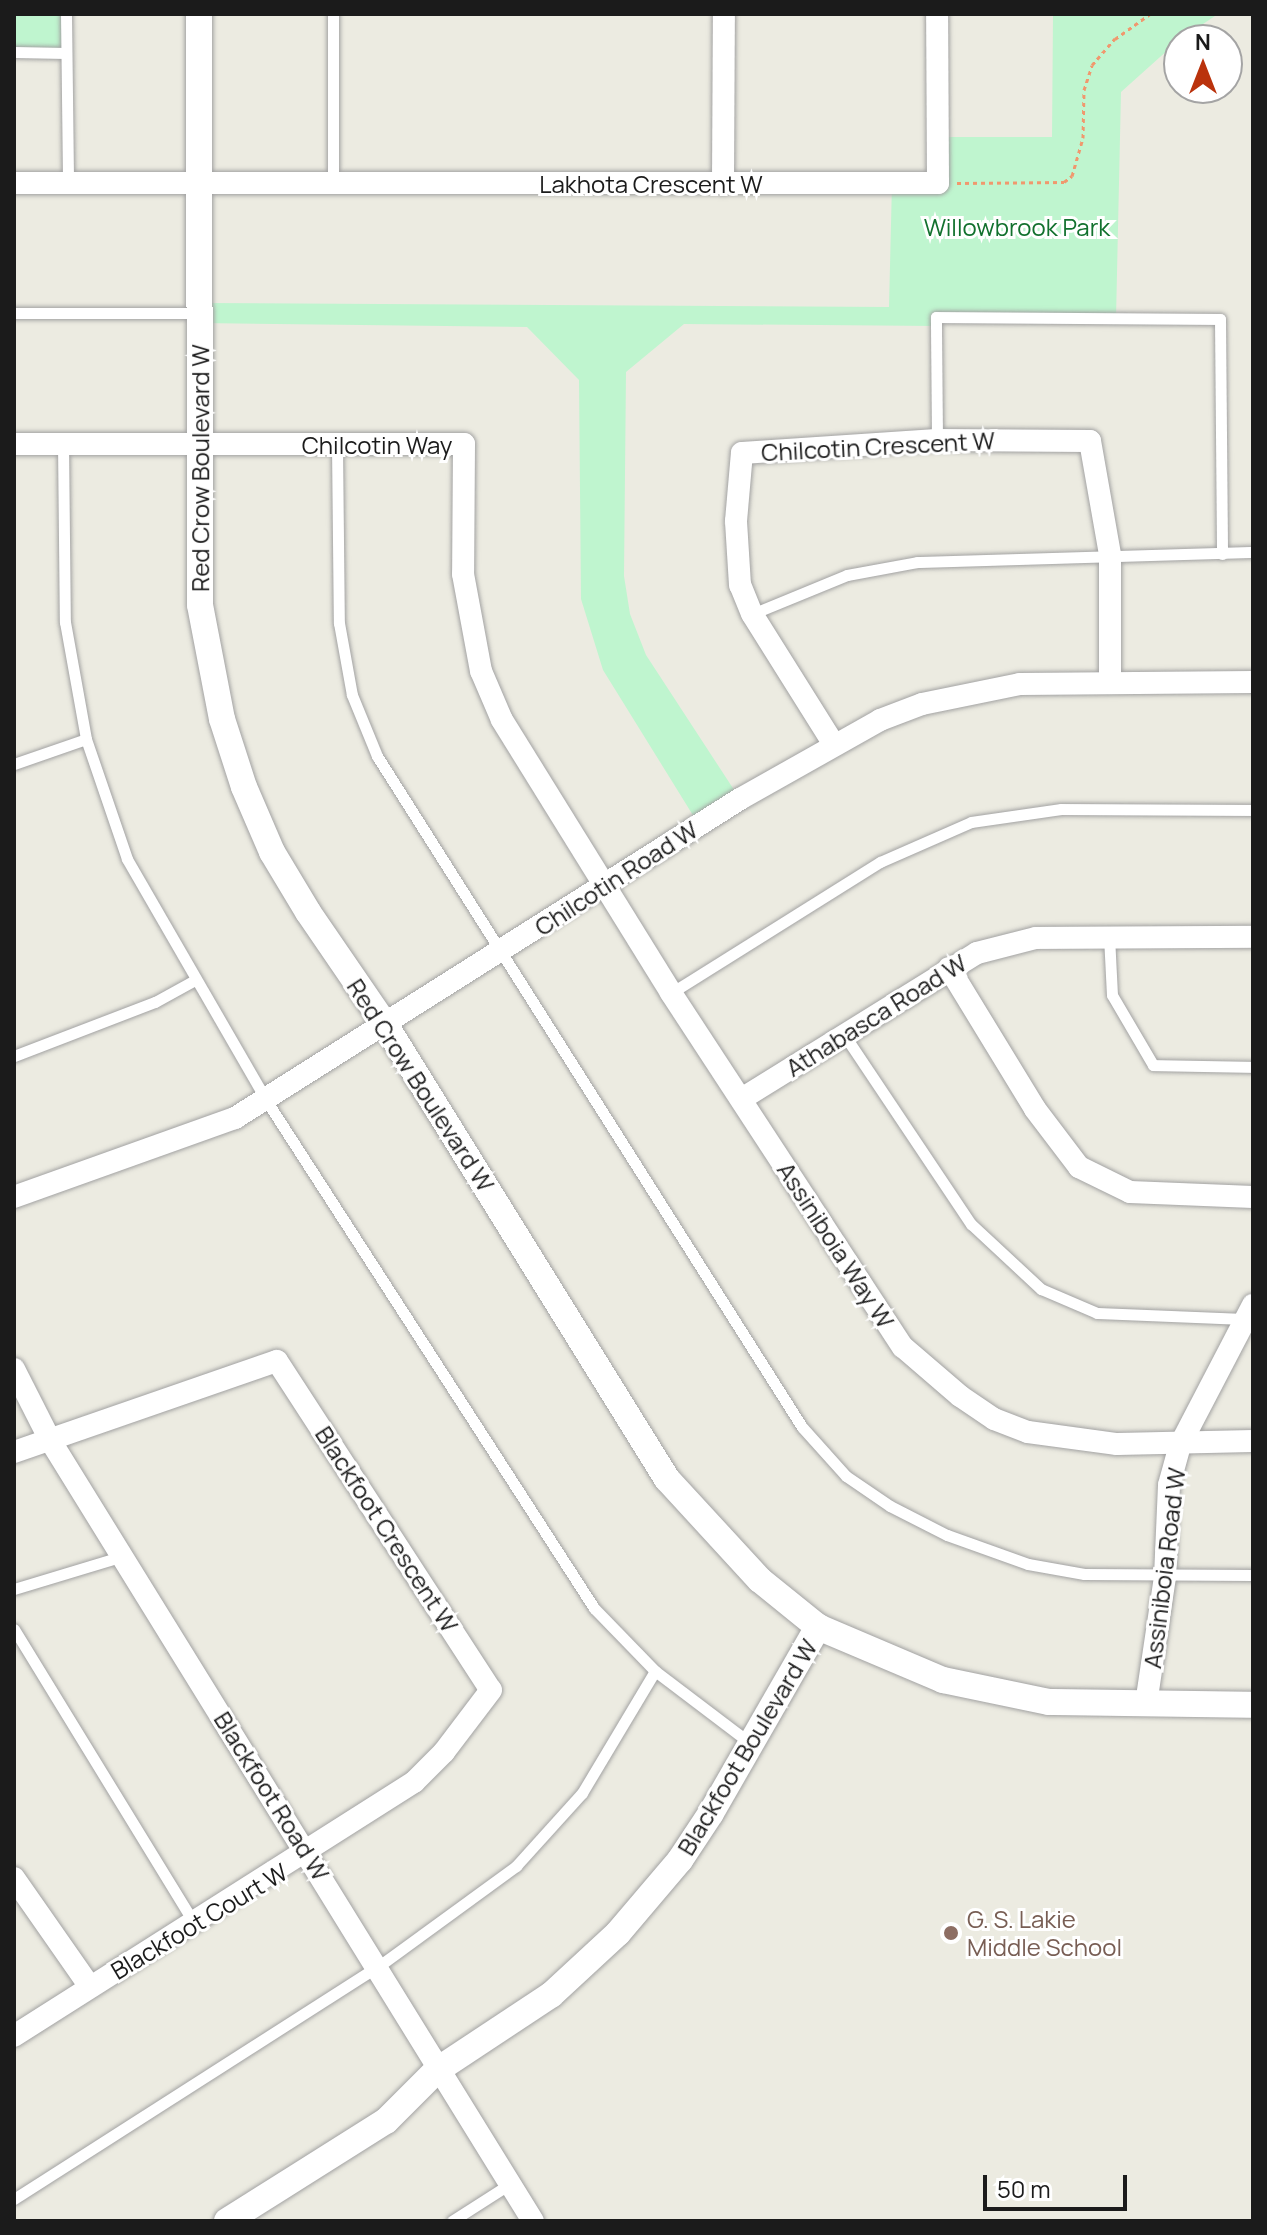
<!DOCTYPE html>
<html>
<head>
<meta charset="utf-8">
<style>
  body { margin:0 }
  #map { position:relative; width:1267px; height:2235px; overflow:hidden; background:#ecebe1; font-family:Manrope,sans-serif }
  div>[style] { position:absolute }
  .park>* { inset:0; background:#bff5cf; transform-origin:0 0 }
  .path>* { height:3px; margin-top:-1.5px; transform-origin:0; background:repeating-linear-gradient(90deg,#f0986e 0 4px,transparent 0 8px) }
  .roads { filter:drop-shadow(0 0 2px #a2a2a2) drop-shadow(0 0 2px #a2a2a2) }
  .service>* { height:11px; margin:-5.5px; padding:0 5.5px; transform-origin:5.5px; border-radius:5.5px; background:#fff }
  .minor>* { height:22px; margin:-11px; padding:0 11px; transform-origin:11px; border-radius:11px; background:#fff }
  .tertiary>* { height:26px; margin:-13px; padding:0 13px; transform-origin:13px; border-radius:13px; background:#fff }
  .dots>* { width:22px; height:22px; translate:-50% -50%; box-sizing:border-box; border:4px solid #fff; border-radius:50% }
  span { translate:-50% -50%; white-space:nowrap; text-align:center; line-height:1.15; -webkit-text-stroke:6px #fff; paint-order:stroke }
  .street-label { font-size:24px; color:#1b1b1b }
  .park-label { font-size:24px; color:#12712e }
  .education-label { font-size:24px; color:#785e54 }
  .left { translate:0 -50%; text-align:left }
  .frame { position:absolute; inset:0; border:16px solid #1b1b1b; pointer-events:none }
  .north { position:absolute; left:1163px; top:24px; width:80px; height:80px; box-sizing:border-box; background:#fff; border:2px solid #a4a4a4; border-radius:50%; rotate:0deg; font-size:22px; font-weight:700; line-height:32px; text-align:center; color:#1b1b1b }
  .north::after { content:''; display:block; margin:auto; width:28px; height:36px; background:#ba320c; clip-path:polygon(50% 0,100% 100%,50% 72%,0 100%) }
  .scale { position:absolute; left:983px; top:2175px; width:144px; height:36px; box-sizing:border-box; border:4px solid #1b1b1b; border-top:0; padding-left:10px; font-size:24px; line-height:28px; white-space:nowrap; color:#1b1b1b; -webkit-text-stroke:6px #fff; paint-order:stroke }
</style>
</head>
<body>
<div id="map">
  <div class="park">
    <div style="left:14px;top:14px;width:52px;height:38px"></div>
    <div style="clip-path:polygon(1053px 14px,1218px 14px,1179px 40px,1121px 92px,1116px 319px,937px 317px,936px 326px,684px 324px,626px 372px,624px 576px,630px 614px,646px 655px,740px 799px,699px 825px,603px 670px,581px 599px,579px 380px,527px 327px,200px 323px,200px 303px,889px 307px,892px 183px,938px 183px,935px 137px,1052px 137px)"></div>
  </div>
  <div class="path">
    <div style="left:957px;top:183px;width:107px;rotate:-0.5deg"></div>
    <div style="left:1064px;top:182px;width:10px;rotate:-37deg"></div>
    <div style="left:1072px;top:176px;width:40px;rotate:-74deg"></div>
    <div style="left:1083px;top:138px;width:48px;rotate:-88.8deg"></div>
    <div style="left:1084px;top:90px;width:26px;rotate:-72deg"></div>
    <div style="left:1092px;top:65px;width:35px;rotate:-49deg"></div>
    <div style="left:1115px;top:39px;width:43px;rotate:-35.5deg"></div>
  </div>
  <div class="roads">
    <div class="service">
      <div style="left:66px;top:14px;width:170px;rotate:89.3deg"></div>
      <div style="left:333px;top:14px;width:171px;rotate:90deg"></div>
      <div style="left:14px;top:52px;width:52px;rotate:1.1deg"></div>
      <div style="left:14px;top:313px;width:186px"></div>
      <div style="left:937px;top:440px;width:123px;rotate:-90.5deg"></div>
      <div style="left:936px;top:317px;width:284px;rotate:0.4deg"></div>
      <div style="left:1220px;top:319px;width:235px;rotate:89.5deg"></div>
      <div style="left:63px;top:443px;width:179px;rotate:89.4deg"></div>
      <div style="left:65px;top:622px;width:119px;rotate:79.8deg"></div>
      <div style="left:86px;top:739px;width:127px;rotate:71.1deg"></div>
      <div style="left:127px;top:859px;width:278px;rotate:60deg"></div>
      <div style="left:266px;top:1100px;width:605px;rotate:57.15deg"></div>
      <div style="left:594px;top:1608px;width:88px;rotate:45.9deg"></div>
      <div style="left:655px;top:1671px;width:121px;rotate:37.2deg"></div>
      <div style="left:337px;top:445px;width:178px;rotate:89.4deg"></div>
      <div style="left:339px;top:623px;width:73px;rotate:79.8deg"></div>
      <div style="left:352px;top:695px;width:66px;rotate:67.7deg"></div>
      <div style="left:377px;top:756px;width:794px;rotate:57.65deg"></div>
      <div style="left:802px;top:1427px;width:66px;rotate:48.1deg"></div>
      <div style="left:846px;top:1476px;width:53px;rotate:34.3deg"></div>
      <div style="left:890px;top:1506px;width:64px;rotate:27deg"></div>
      <div style="left:947px;top:1535px;width:86px;rotate:19.7deg"></div>
      <div style="left:1028px;top:1564px;width:57px;rotate:10.1deg"></div>
      <div style="left:1084px;top:1574px;width:169px;rotate:0.3deg"></div>
      <div style="left:752px;top:614px;width:103px;rotate:-22.3deg"></div>
      <div style="left:847px;top:575px;width:71px;rotate:-10.5deg"></div>
      <div style="left:917px;top:562px;width:336px;rotate:-1.7deg"></div>
      <div style="left:14px;top:764px;width:76px;rotate:-19.1deg"></div>
      <div style="left:1109px;top:936px;width:59px;rotate:87.1deg"></div>
      <div style="left:1112px;top:995px;width:81px;rotate:59.6deg"></div>
      <div style="left:1153px;top:1065px;width:100px;rotate:1.1deg"></div>
      <div style="left:671px;top:993px;width:247px;rotate:-32.1deg"></div>
      <div style="left:880px;top:862px;width:99px;rotate:-23.7deg"></div>
      <div style="left:971px;top:822px;width:91px;rotate:-8.2deg"></div>
      <div style="left:1061px;top:809px;width:192px;rotate:0.3deg"></div>
      <div style="left:843px;top:1033px;width:230px;rotate:56.2deg"></div>
      <div style="left:971px;top:1224px;width:96px;rotate:42.9deg"></div>
      <div style="left:1041px;top:1289px;width:61px;rotate:23.2deg"></div>
      <div style="left:1097px;top:1313px;width:148px;rotate:2.3deg"></div>
      <div style="left:14px;top:1056px;width:151px;rotate:-21deg"></div>
      <div style="left:155px;top:1002px;width:43px;rotate:-28.9deg"></div>
      <div style="left:14px;top:1589px;width:114px;rotate:-16.8deg"></div>
      <div style="left:14px;top:1629px;width:346px;rotate:58.5deg"></div>
      <div style="left:14px;top:2199px;width:433px;rotate:-32.6deg"></div>
      <div style="left:379px;top:1966px;width:170px;rotate:-36.1deg"></div>
      <div style="left:516px;top:1866px;width:98px;rotate:-47.9deg"></div>
      <div style="left:582px;top:1793px;width:142px;rotate:-59.1deg"></div>
      <div style="left:452px;top:2221px;width:67px;rotate:-32.7deg"></div>
    </div>
    <div class="minor">
      <div style="left:14px;top:183px;width:924px"></div>
      <div style="left:938px;top:183px;width:169px;rotate:-90.3deg"></div>
      <div style="left:723px;top:184px;width:170px;rotate:-89.7deg"></div>
      <div style="left:14px;top:444px;width:450px"></div>
      <div style="left:464px;top:444px;width:130px;rotate:90.4deg"></div>
      <div style="left:463px;top:574px;width:99px;rotate:79.5deg"></div>
      <div style="left:481px;top:671px;width:53px;rotate:66.8deg"></div>
      <div style="left:502px;top:720px;width:321px;rotate:58.2deg"></div>
      <div style="left:671px;top:993px;width:423px;rotate:56.8deg"></div>
      <div style="left:903px;top:1347px;width:75px;rotate:40.7deg"></div>
      <div style="left:960px;top:1396px;width:41px;rotate:34.1deg"></div>
      <div style="left:994px;top:1419px;width:36px;rotate:21deg"></div>
      <div style="left:1028px;top:1432px;width:90px;rotate:7.7deg"></div>
      <div style="left:1117px;top:1444px;width:136px;rotate:-1.3deg"></div>
      <div style="left:833px;top:743px;width:152px;rotate:-122.1deg"></div>
      <div style="left:752px;top:614px;width:31px;rotate:-112deg"></div>
      <div style="left:740px;top:585px;width:64px;rotate:-93.6deg"></div>
      <div style="left:736px;top:521px;width:68px;rotate:-85deg"></div>
      <div style="left:742px;top:453px;width:195px;rotate:-3.8deg"></div>
      <div style="left:937px;top:440px;width:153px;rotate:0.4deg"></div>
      <div style="left:1090px;top:441px;width:116px;rotate:80deg"></div>
      <div style="left:1110px;top:555px;width:125px;rotate:90deg"></div>
      <div style="left:949px;top:968px;width:165px;rotate:58.6deg"></div>
      <div style="left:1035px;top:1109px;width:73px;rotate:52.8deg"></div>
      <div style="left:1079px;top:1167px;width:57px;rotate:26.1deg"></div>
      <div style="left:1130px;top:1192px;width:123px;rotate:2.3deg"></div>
      <div style="left:743px;top:1098px;width:275px;rotate:-31.8deg"></div>
      <div style="left:977px;top:953px;width:61px;rotate:-14.3deg"></div>
      <div style="left:1036px;top:938px;width:217px;rotate:-0.3deg"></div>
      <div style="left:14px;top:1197px;width:235px;rotate:-19.7deg"></div>
      <div style="left:235px;top:1118px;width:597px;rotate:-32.28deg"></div>
      <div style="left:740px;top:799px;width:161px;rotate:-29.4deg"></div>
      <div style="left:880px;top:720px;width:45px;rotate:-20.9deg"></div>
      <div style="left:922px;top:704px;width:100px;rotate:-11.5deg"></div>
      <div style="left:1020px;top:684px;width:233px;rotate:-0.5deg"></div>
      <div style="left:14px;top:1369px;width:80px;rotate:63.1deg"></div>
      <div style="left:50px;top:1440px;width:918px;rotate:58.27deg"></div>
      <div style="left:14px;top:1452px;width:278px;rotate:-19.1deg"></div>
      <div style="left:277px;top:1361px;width:392px;rotate:57deg"></div>
      <div style="left:491px;top:1690px;width:78px;rotate:127.2deg"></div>
      <div style="left:444px;top:1752px;width:42px;rotate:135deg"></div>
      <div style="left:414px;top:1782px;width:474px;rotate:147.6deg"></div>
      <div style="left:1146px;top:1704px;width:128px;rotate:-81.5deg"></div>
      <div style="left:1165px;top:1577px;width:92px;rotate:-87.5deg"></div>
      <div style="left:1169px;top:1485px;width:41px;rotate:-74.6deg"></div>
      <div style="left:1180px;top:1445px;width:158px;rotate:-62.5deg"></div>
      <div style="left:14px;top:1878px;width:133px;rotate:55.1deg"></div>
    </div>
    <div class="tertiary">
      <div style="left:199px;top:14px;width:591px;rotate:89.9deg"></div>
      <div style="left:200px;top:605px;width:116px;rotate:79.1deg"></div>
      <div style="left:222px;top:719px;width:71px;rotate:72.1deg"></div>
      <div style="left:244px;top:787px;width:71px;rotate:66.7deg"></div>
      <div style="left:272px;top:852px;width:70px;rotate:59deg"></div>
      <div style="left:308px;top:912px;width:138px;rotate:55.6deg"></div>
      <div style="left:386px;top:1026px;width:533px;rotate:58.19deg"></div>
      <div style="left:667px;top:1479px;width:137px;rotate:47.4deg"></div>
      <div style="left:760px;top:1580px;width:75px;rotate:39deg"></div>
      <div style="left:818px;top:1627px;width:136px;rotate:23deg"></div>
      <div style="left:943px;top:1680px;width:108px;rotate:11.7deg"></div>
      <div style="left:1049px;top:1702px;width:204px;rotate:0.8deg"></div>
      <div style="left:227px;top:2221px;width:188px;rotate:-32.2deg"></div>
      <div style="left:386px;top:2121px;width:71px;rotate:-45deg"></div>
      <div style="left:436px;top:2071px;width:138px;rotate:-33.5deg"></div>
      <div style="left:551px;top:1995px;width:91px;rotate:-42.8deg"></div>
      <div style="left:618px;top:1933px;width:96px;rotate:-49.7deg"></div>
      <div style="left:680px;top:1860px;width:56px;rotate:-56.6deg"></div>
      <div style="left:711px;top:1813px;width:215px;rotate:-60.1deg"></div>
    </div>
  </div>
  <div class="dots">
    <div style="left:951px;top:1933px;background:#8d6e63"></div>
  </div>
  <div class="street-label">
    <span style="left:651px;top:184px">Lakhota Crescent W</span>
    <span style="left:377px;top:445px">Chilcotin Way</span>
    <span style="left:878px;top:446px;rotate:-3deg">Chilcotin Crescent W</span>
    <span style="left:200px;top:468px;rotate:-90deg">Red Crow Boulevard W</span>
    <span style="left:616px;top:878px;rotate:-33deg">Chilcotin Road W</span>
    <span style="left:876px;top:1015px;rotate:-32deg">Athabasca Road W</span>
    <span style="left:421px;top:1085px;rotate:57deg">Red Crow Boulevard W</span>
    <span style="left:836px;top:1245px;rotate:57deg">Assiniboia Way W</span>
    <span style="left:387px;top:1529px;rotate:57deg">Blackfoot Crescent W</span>
    <span style="left:1164px;top:1568px;rotate:-83deg">Assiniboia Road W</span>
    <span style="left:747px;top:1747px;rotate:-59deg">Blackfoot Boulevard W</span>
    <span style="left:272px;top:1796px;rotate:58deg">Blackfoot Road W</span>
    <span style="left:199px;top:1921px;rotate:-31deg">Blackfoot Court W</span>
  </div>
  <div class="park-label">
    <span style="left:1017px;top:227px">Willowbrook Park</span>
  </div>
  <div class="education-label">
    <span class="left" style="left:967px;top:1933px">G. S. Lakie<br>Middle School</span>
  </div>
  <div class="frame"></div>
  <div class="north">N</div>
  <div class="scale">50 m</div>
</div>
</body>
</html>
